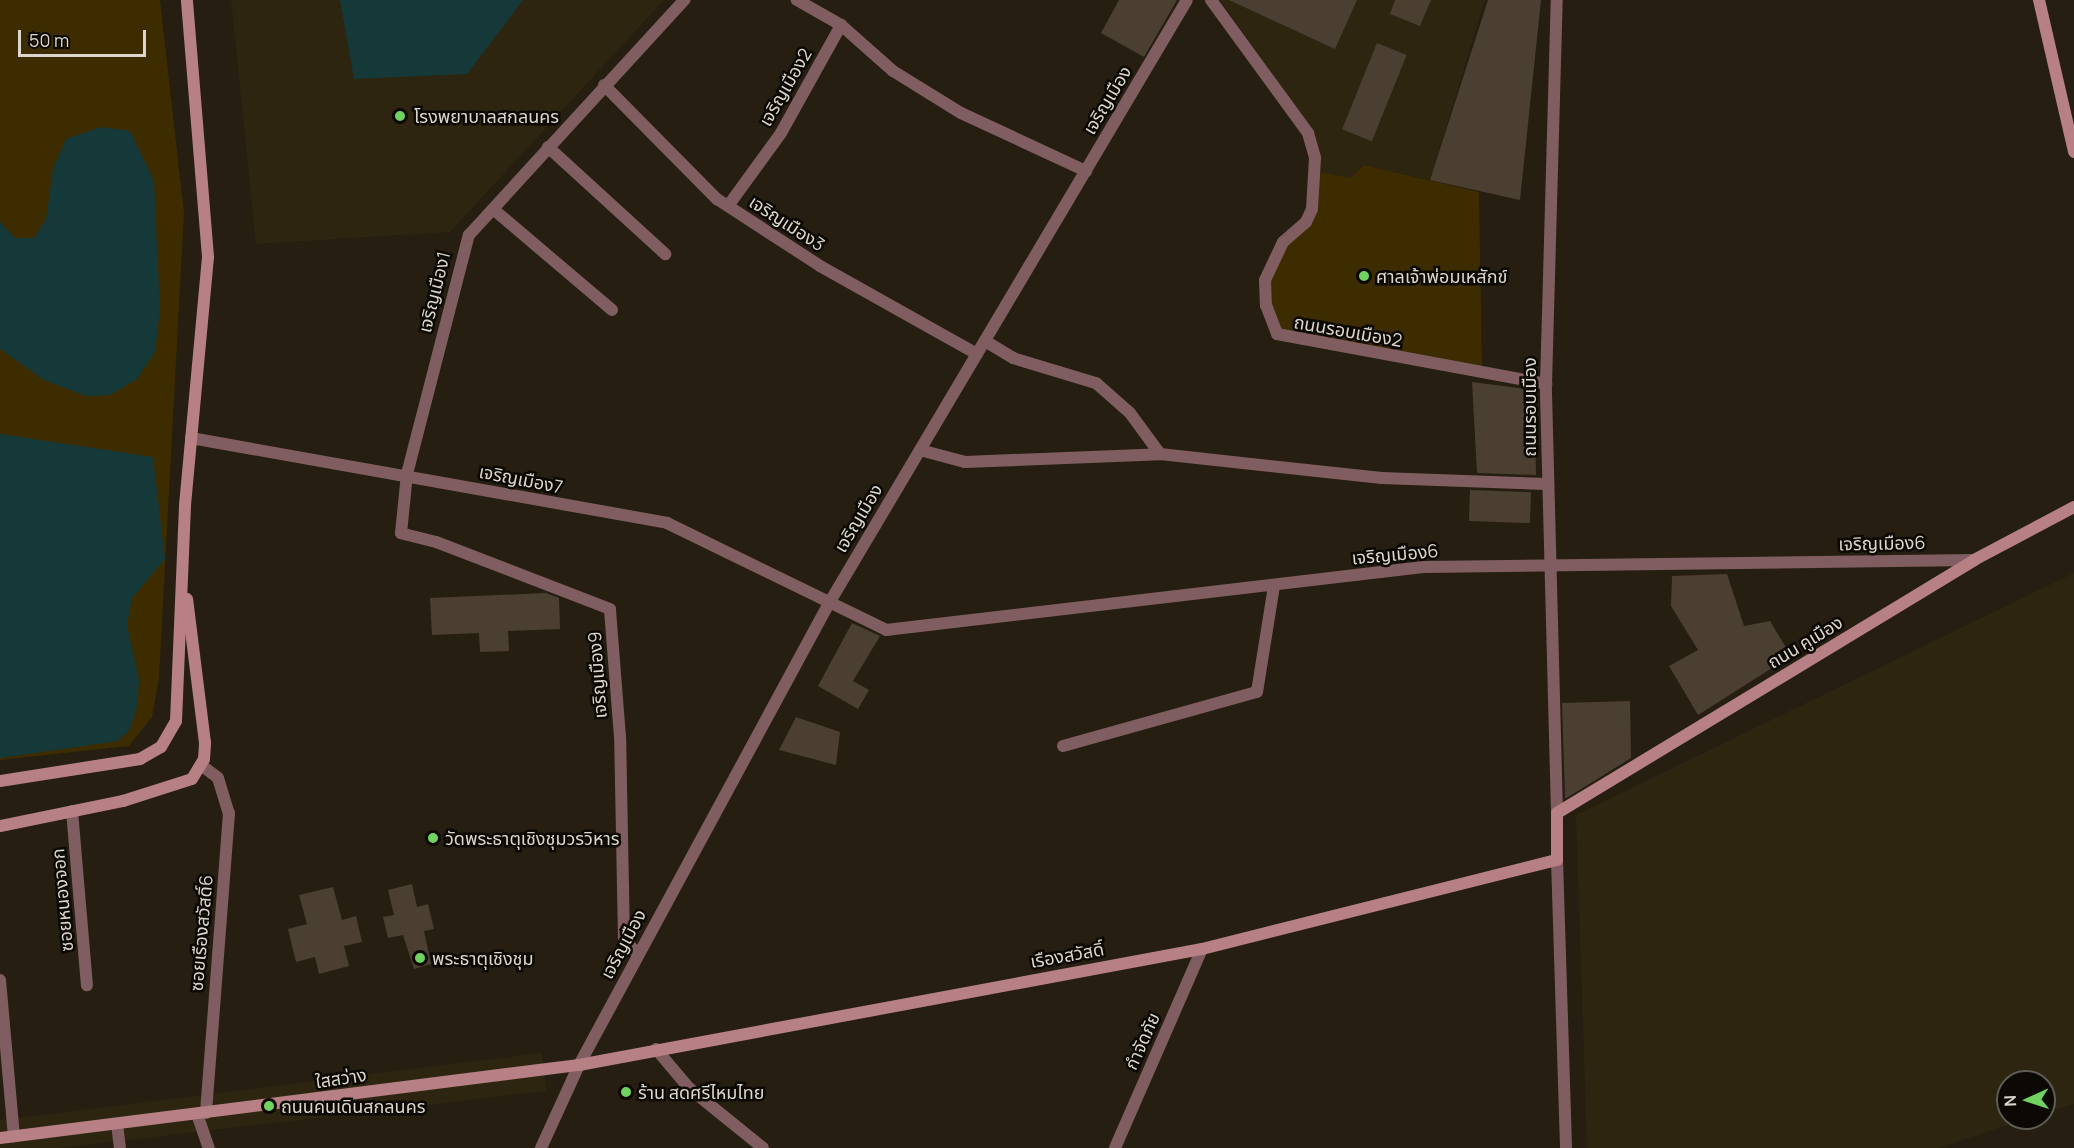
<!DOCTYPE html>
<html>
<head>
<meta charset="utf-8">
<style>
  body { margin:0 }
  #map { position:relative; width:2074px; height:1148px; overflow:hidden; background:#251e11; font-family:Manrope,"Noto Sans Thai",sans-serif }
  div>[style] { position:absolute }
  .built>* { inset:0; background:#2e2510 }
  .green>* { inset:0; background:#3d2c00 }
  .water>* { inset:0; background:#153839 }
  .building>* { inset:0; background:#4b3f32; transform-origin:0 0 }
  .street>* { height:12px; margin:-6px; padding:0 6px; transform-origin:6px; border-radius:6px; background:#805d60 }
  .secondary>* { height:12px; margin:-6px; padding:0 6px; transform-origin:6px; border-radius:6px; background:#b78084 }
  .dots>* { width:16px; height:16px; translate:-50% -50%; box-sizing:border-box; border:3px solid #0c0904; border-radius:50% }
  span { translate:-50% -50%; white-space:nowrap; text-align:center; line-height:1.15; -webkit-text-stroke:5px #0c0904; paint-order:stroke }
  .street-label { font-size:18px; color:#dcd7ce }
  .poi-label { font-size:18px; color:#dcd7ce }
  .left { translate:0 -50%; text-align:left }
  .north { position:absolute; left:1996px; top:1070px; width:60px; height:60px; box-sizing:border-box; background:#0c0904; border:2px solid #5f5b55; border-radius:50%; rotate:267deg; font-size:16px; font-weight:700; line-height:24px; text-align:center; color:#dcd7ce }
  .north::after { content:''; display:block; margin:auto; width:21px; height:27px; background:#70d35f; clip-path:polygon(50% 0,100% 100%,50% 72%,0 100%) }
  .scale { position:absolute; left:18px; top:30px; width:128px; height:27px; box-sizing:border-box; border:3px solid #dcd7ce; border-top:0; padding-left:8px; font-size:18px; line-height:21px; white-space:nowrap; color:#dcd7ce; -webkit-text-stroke:4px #0c0904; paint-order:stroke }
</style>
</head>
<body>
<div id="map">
  <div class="built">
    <div style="clip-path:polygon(231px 0,664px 0,450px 232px,256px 244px)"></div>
    <div style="clip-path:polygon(1220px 0,1485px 0,1430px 180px,1364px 165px,1351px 178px,1319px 172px,1312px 129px)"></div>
    <div style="clip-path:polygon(2074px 573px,2074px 1104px,2044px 1113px,2044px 1082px,2008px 1082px,2008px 1118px,2028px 1118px,1938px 1148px,1587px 1148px,1576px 815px)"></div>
    <div style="clip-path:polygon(542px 1053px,546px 1091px,59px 1148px,0 1148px,0 1120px)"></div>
  </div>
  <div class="green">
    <div style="clip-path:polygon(0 0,160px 0,184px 213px,159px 678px,152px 717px,129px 746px,0 760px)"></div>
    <div style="clip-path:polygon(1364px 165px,1479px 192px,1482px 368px,1274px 331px,1263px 292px,1275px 255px,1306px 222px,1319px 172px,1351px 178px)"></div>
  </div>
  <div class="water">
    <div style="clip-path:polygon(340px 0,523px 0,467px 74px,354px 79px)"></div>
    <div style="clip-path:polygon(101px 127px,130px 131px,154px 181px,160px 309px,155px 352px,137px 379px,110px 395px,86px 396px,44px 380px,0 349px,0 222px,15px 238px,34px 238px,46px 219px,53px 169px,66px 139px)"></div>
    <div style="clip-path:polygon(0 434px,153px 457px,165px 559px,132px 598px,127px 625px,139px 680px,137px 706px,130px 729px,118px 741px,0 758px)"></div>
  </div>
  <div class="building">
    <div style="clip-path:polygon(1119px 0,1177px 0,1144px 57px,1101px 33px)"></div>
    <div style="clip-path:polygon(1229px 0,1357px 0,1335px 49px)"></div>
    <div style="clip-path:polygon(1395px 0,1431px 0,1420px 26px,1390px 14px)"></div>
    <div style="clip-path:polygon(1488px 0,1541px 0,1520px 200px,1430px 180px)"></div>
    <div style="left:1377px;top:43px;width:32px;height:93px;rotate:22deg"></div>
    <div style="clip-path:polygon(1472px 382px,1534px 390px,1536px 475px,1477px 473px)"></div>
    <div style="left:1470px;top:490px;width:61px;height:31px;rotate:2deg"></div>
    <div style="clip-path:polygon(1727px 574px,1744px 626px,1770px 621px,1791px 656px,1698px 715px,1669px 666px,1698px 650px,1671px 606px,1672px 576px)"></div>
    <div style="clip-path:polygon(546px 593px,559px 598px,560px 629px,508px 631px,509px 651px,480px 652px,479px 633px,432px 635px,430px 598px)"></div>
    <div style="clip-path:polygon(852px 623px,880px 636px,853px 681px,869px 690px,858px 709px,818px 686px)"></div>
    <div style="clip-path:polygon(1630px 701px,1631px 758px,1565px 799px,1562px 703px)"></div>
    <div style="clip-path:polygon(796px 717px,840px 732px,836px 765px,779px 750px)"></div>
    <div style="clip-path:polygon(412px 884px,417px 907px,428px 904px,434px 929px,424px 931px,431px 964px,414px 969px,403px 935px,388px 938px,383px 917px,394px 915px,388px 890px)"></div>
    <div style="clip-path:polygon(333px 887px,342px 920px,356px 916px,362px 942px,344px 946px,349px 966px,319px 974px,315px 957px,296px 962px,288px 929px,307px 924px,299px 895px)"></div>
  </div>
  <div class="street">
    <div style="left:1211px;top:0;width:165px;rotate:53.9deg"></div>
    <div style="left:1308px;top:133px;width:26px;rotate:74deg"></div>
    <div style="left:1315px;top:158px;width:51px;rotate:93.4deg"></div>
    <div style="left:1312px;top:209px;width:14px;rotate:115deg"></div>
    <div style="left:1306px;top:222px;width:30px;rotate:139deg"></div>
    <div style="left:1283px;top:242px;width:42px;rotate:115.3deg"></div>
    <div style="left:1265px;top:280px;width:25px;rotate:88deg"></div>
    <div style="left:1266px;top:305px;width:31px;rotate:69deg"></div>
    <div style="left:1277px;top:334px;width:274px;rotate:10.5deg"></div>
    <div style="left:841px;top:25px;width:69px;rotate:41.5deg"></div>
    <div style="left:893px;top:71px;width:80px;rotate:31.7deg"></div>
    <div style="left:961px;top:113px;width:138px;rotate:24.9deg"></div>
    <div style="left:604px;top:85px;width:161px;rotate:45.3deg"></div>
    <div style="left:717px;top:199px;width:123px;rotate:33deg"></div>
    <div style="left:820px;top:266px;width:180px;rotate:29.3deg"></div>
    <div style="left:548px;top:147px;width:159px;rotate:42.4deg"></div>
    <div style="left:728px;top:206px;width:90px;rotate:-54deg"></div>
    <div style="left:781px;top:133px;width:124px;rotate:-60.9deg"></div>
    <div style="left:841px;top:25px;width:51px;rotate:-150.4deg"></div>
    <div style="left:493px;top:209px;width:156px;rotate:40.3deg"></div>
    <div style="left:985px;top:341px;width:33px;rotate:31deg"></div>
    <div style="left:1013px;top:358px;width:87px;rotate:16.8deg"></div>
    <div style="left:1096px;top:383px;width:45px;rotate:41.4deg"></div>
    <div style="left:1130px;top:413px;width:51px;rotate:53.8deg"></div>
    <div style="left:191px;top:438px;width:484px;rotate:10.1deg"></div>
    <div style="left:667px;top:523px;width:244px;rotate:26deg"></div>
    <div style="left:886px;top:630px;width:541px;rotate:-6.69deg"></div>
    <div style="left:1423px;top:567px;width:551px;rotate:-0.73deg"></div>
    <div style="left:920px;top:450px;width:47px;rotate:14.9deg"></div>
    <div style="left:965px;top:462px;width:195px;rotate:-2.3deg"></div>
    <div style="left:1160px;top:454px;width:223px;rotate:6.2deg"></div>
    <div style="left:1382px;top:478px;width:165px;rotate:2.1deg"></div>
    <div style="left:1063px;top:746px;width:201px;rotate:-15.6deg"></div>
    <div style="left:1257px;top:692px;width:107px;rotate:-80.9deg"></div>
    <div style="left:201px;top:765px;width:21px;rotate:37deg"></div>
    <div style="left:218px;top:778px;width:37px;rotate:73deg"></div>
    <div style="left:229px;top:813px;width:301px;rotate:94.4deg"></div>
    <div style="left:72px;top:811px;width:175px;rotate:85.1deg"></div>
    <div style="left:1557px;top:813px;width:429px;rotate:-91.5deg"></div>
    <div style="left:1546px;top:384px;width:384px;rotate:-88.4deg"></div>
    <div style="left:1557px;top:860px;width:288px;rotate:88.2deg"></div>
    <div style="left:638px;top:955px;width:21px;rotate:-131deg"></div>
    <div style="left:624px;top:939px;width:202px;rotate:-91.1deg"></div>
    <div style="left:620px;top:737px;width:128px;rotate:-94.5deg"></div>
    <div style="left:610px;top:609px;width:186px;rotate:-158.9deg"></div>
    <div style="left:436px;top:542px;width:36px;rotate:-166deg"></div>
    <div style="left:401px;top:533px;width:59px;rotate:-84.2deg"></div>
    <div style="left:407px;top:474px;width:247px;rotate:-75.5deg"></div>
    <div style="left:469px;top:235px;width:319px;rotate:-47.5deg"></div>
    <div style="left:0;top:980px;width:157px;rotate:84.9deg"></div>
    <div style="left:656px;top:1049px;width:51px;rotate:49.8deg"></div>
    <div style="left:689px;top:1088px;width:95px;rotate:39deg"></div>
    <div style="left:197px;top:1114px;width:36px;rotate:71deg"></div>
    <div style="left:117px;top:1124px;width:24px;rotate:83deg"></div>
    <div style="left:541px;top:1148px;width:91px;rotate:-65.4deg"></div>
    <div style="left:579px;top:1065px;width:523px;rotate:-61.57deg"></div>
    <div style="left:828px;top:605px;width:703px;rotate:-59.32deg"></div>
    <div style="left:1115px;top:1148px;width:217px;rotate:-66.4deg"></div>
  </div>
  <div class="secondary">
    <div style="left:2039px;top:0;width:156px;rotate:77deg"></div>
    <div style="left:0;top:781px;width:142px;rotate:-8.9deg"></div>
    <div style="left:140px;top:759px;width:24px;rotate:-30deg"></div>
    <div style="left:161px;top:747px;width:30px;rotate:-60deg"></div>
    <div style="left:176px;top:721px;width:216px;rotate:-87.6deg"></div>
    <div style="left:185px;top:505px;width:249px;rotate:-84.7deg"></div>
    <div style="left:208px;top:257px;width:258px;rotate:-94.7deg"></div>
    <div style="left:0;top:826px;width:126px;rotate:-11.5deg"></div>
    <div style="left:123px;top:801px;width:72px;rotate:-17.7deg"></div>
    <div style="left:192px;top:779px;width:23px;rotate:-59deg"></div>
    <div style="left:204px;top:759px;width:16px;rotate:-86deg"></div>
    <div style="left:205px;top:743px;width:145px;rotate:-97.1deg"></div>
    <div style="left:0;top:1138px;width:584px;rotate:-7.19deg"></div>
    <div style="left:579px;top:1065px;width:634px;rotate:-10.55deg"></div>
    <div style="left:1202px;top:949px;width:366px;rotate:-14.1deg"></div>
    <div style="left:1557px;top:860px;width:47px;rotate:-90deg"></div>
    <div style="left:1557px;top:813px;width:488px;rotate:-31.2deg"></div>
    <div style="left:1974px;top:560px;width:113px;rotate:-27.9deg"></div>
  </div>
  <div class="dots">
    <div style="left:400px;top:116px;background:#70d35f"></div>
    <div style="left:1364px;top:276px;background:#70d35f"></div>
    <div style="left:433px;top:838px;background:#70d35f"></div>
    <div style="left:420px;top:958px;background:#70d35f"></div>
    <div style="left:626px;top:1092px;background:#70d35f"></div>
    <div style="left:269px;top:1106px;background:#70d35f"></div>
  </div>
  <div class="street-label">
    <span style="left:785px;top:87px;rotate:-60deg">เจริญเมือง2</span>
    <span style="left:1107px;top:100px;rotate:-59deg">เจริญเมือง</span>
    <span style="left:787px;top:223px;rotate:33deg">เจริญเมือง3</span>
    <span style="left:434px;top:292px;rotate:-76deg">เจริญเมือง1</span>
    <span style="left:1348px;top:331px;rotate:10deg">ถนนรอบเมือง2</span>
    <span style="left:1529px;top:407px;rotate:-90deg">ถนนรอบเมือง</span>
    <span style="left:521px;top:479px;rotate:11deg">เจริญเมือง7</span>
    <span style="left:858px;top:518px;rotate:-59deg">เจริญเมือง</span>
    <span style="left:1882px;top:543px;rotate:-1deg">เจริญเมือง6</span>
    <span style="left:1395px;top:554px;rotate:-5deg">เจริญเมือง6</span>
    <span style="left:1805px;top:642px;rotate:-31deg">ถนน คูเมือง</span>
    <span style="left:597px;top:675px;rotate:-94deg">เจริญเมือง9</span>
    <span style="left:62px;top:900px;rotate:-95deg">ซอยหนองจอก</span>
    <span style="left:201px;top:933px;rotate:-85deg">ซอยเรืองสวัสดิ์6</span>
    <span style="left:623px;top:944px;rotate:-62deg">เจริญเมือง</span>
    <span style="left:1067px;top:955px;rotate:-10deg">เรืองสวัสดิ์</span>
    <span style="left:1142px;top:1041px;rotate:-66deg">กำจัดภัย</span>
    <span style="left:341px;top:1078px;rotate:-8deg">ใสสว่าง</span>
  </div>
  <div class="poi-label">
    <span class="left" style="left:414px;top:116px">โรงพยาบาลสกลนคร</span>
    <span class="left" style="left:1376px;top:276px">ศาลเจ้าพ่อมเหสักข์</span>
    <span class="left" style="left:445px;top:838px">วัดพระธาตุเชิงชุมวรวิหาร</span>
    <span class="left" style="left:432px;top:958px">พระธาตุเชิงชุม</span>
    <span class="left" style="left:638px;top:1092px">ร้าน สดศรีไหมไทย</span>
    <span class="left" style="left:281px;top:1106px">ถนนคนเดินสกลนคร</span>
  </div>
  <div class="north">N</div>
  <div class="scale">50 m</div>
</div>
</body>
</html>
